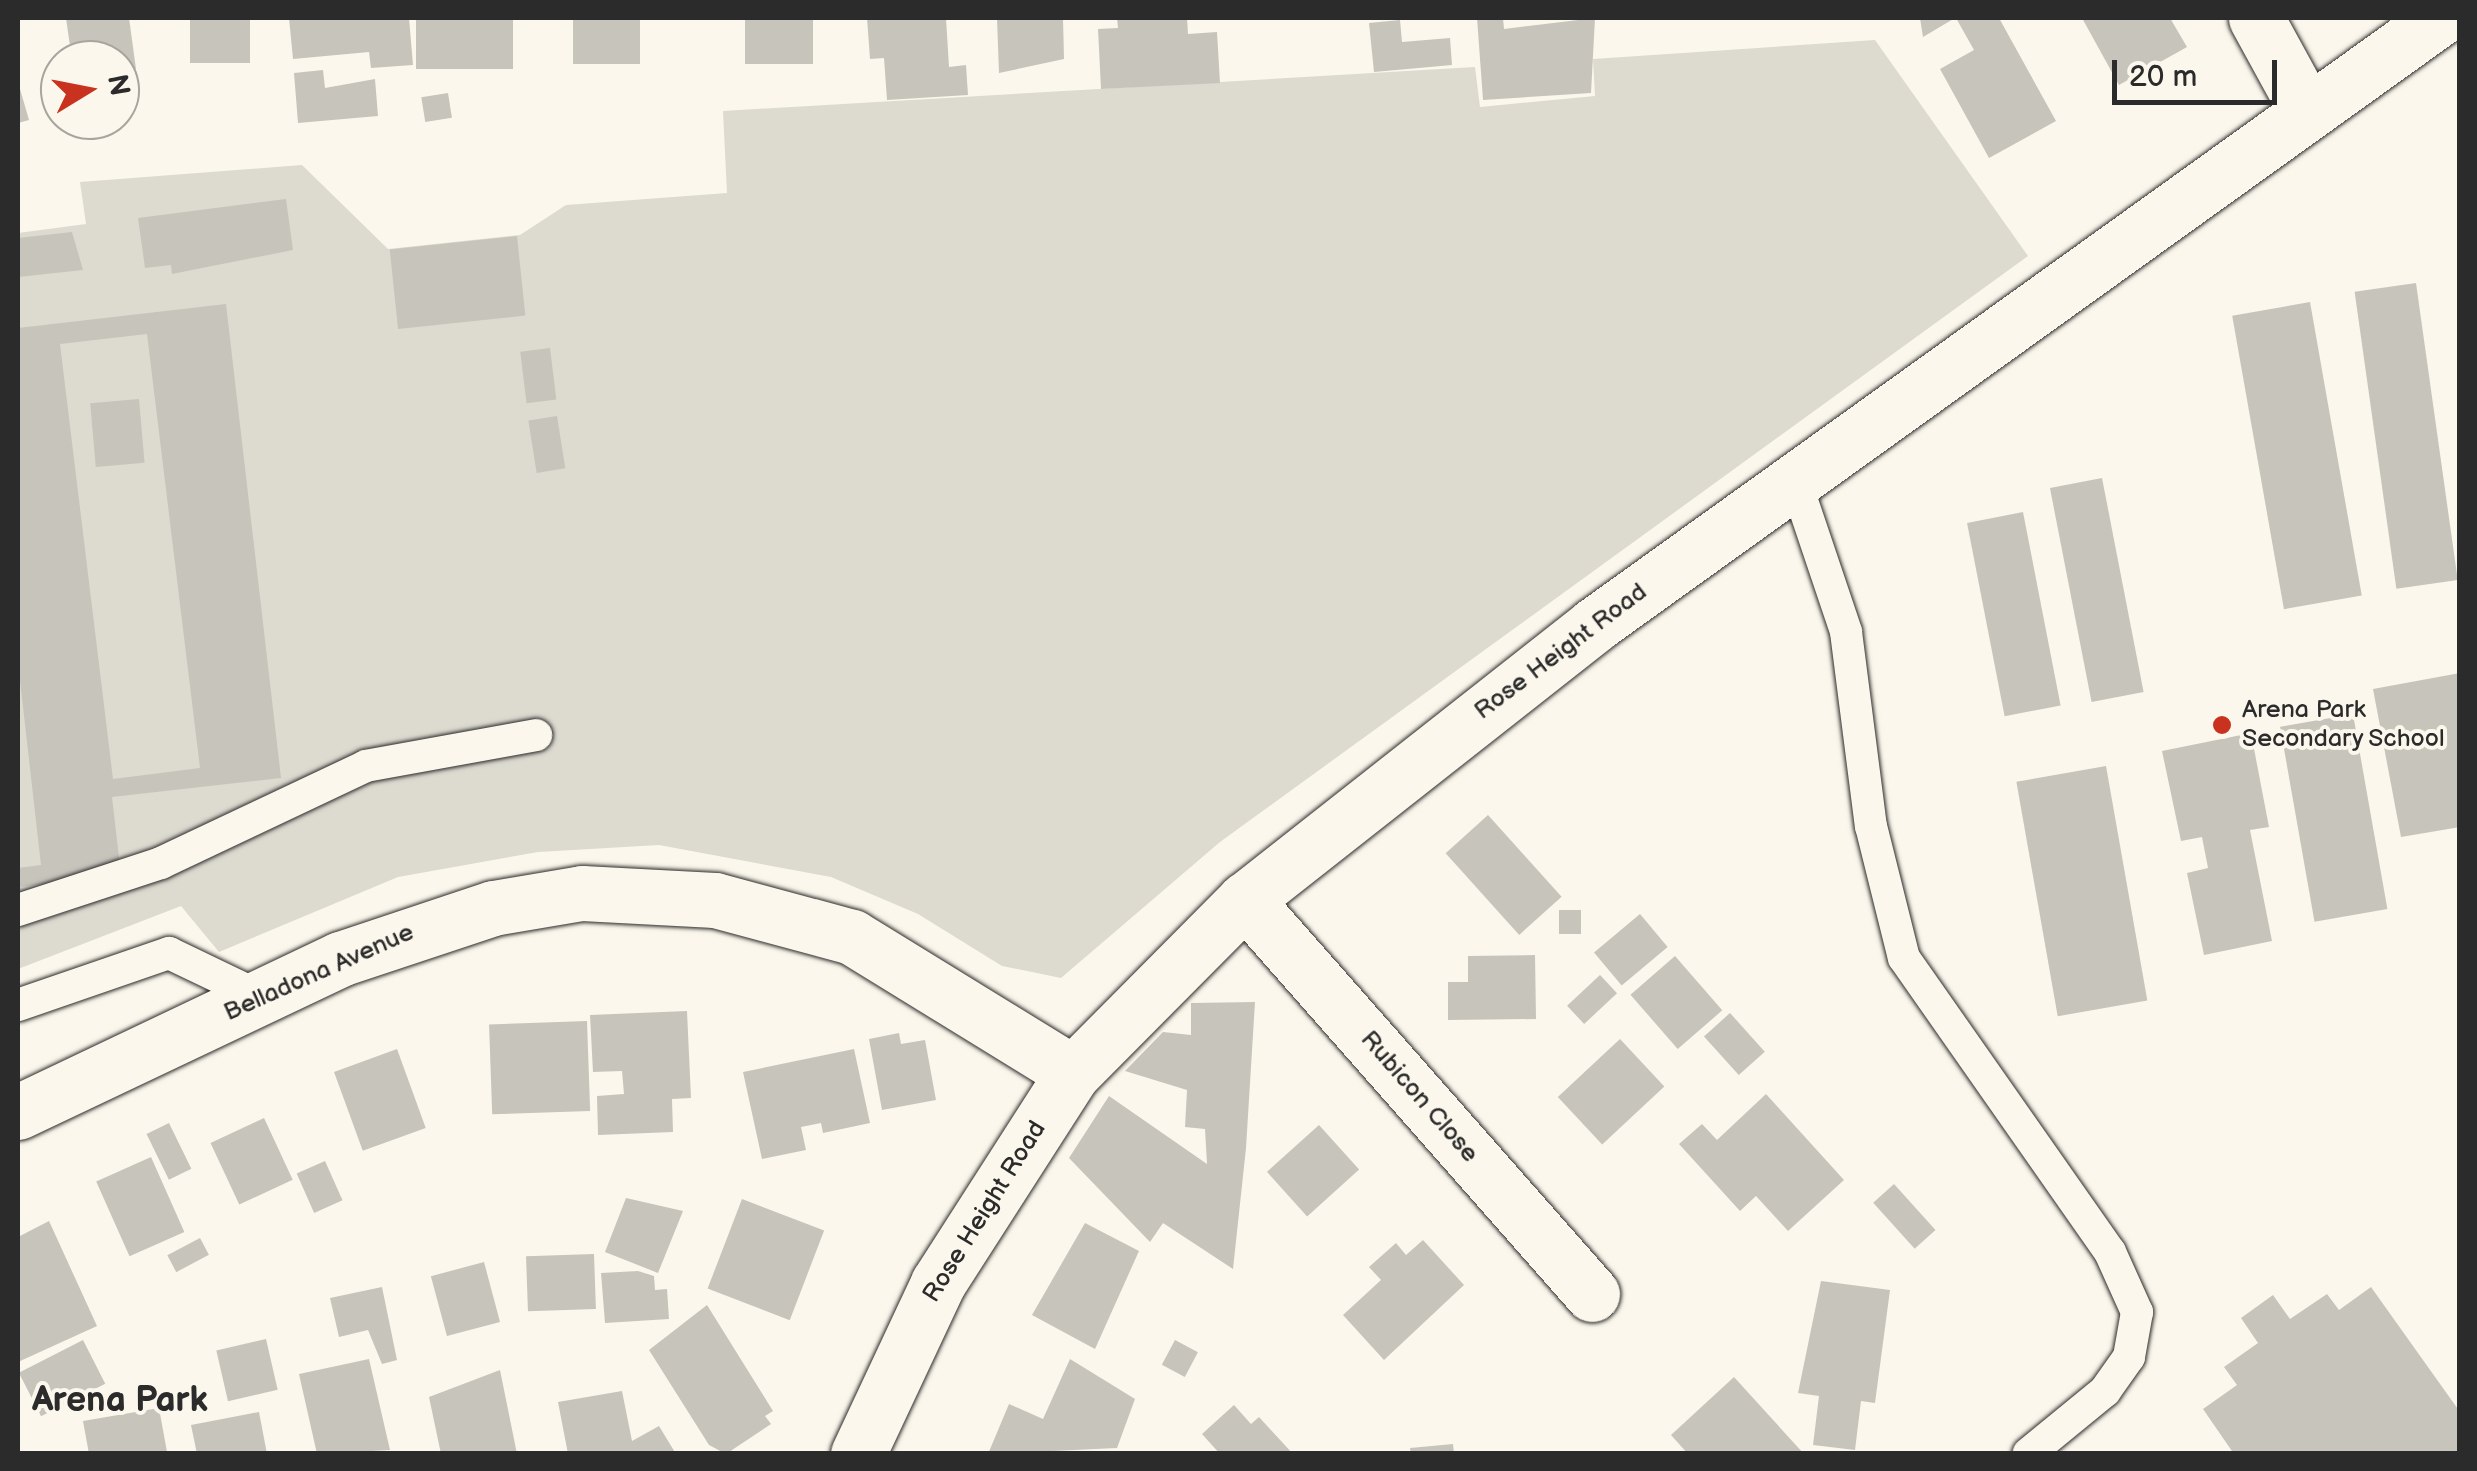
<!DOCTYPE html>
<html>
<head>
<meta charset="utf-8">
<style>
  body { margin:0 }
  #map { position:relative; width:2477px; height:1471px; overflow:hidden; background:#fbf7ec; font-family:"Balsamiq Sans",sans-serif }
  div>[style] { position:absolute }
  .green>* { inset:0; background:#dddad0 }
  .building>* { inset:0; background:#c7c4bc; transform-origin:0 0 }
  .roads { filter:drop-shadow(0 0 2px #2b2b2b) drop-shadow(0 0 2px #2b2b2b) }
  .lane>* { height:32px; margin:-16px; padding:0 16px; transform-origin:16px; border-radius:16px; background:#fbf7ec }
  .street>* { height:55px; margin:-27.5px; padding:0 27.5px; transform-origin:27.5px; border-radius:27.5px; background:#fbf7ec }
  .dots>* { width:28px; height:28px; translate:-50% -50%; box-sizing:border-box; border:5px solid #fbf7ec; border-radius:50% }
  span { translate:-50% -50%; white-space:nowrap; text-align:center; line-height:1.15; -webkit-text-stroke:8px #fbf7ec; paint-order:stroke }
  .street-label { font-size:25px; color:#2b2b2b }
  .poi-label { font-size:25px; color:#2b2b2b }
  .left { translate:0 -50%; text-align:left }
  .district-label { font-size:35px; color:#2b2b2b; font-weight:700 }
  .frame { position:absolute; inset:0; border:20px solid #2b2b2b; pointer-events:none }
  .north { position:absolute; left:40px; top:40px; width:100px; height:100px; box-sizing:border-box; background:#fbf7ec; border:2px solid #a8a59f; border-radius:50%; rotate:80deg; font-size:28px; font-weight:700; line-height:40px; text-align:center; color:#2b2b2b }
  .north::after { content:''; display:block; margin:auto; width:35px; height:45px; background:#c8321e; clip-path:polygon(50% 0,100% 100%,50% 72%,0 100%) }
  .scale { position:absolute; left:2112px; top:60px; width:165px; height:45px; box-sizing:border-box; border:5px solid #2b2b2b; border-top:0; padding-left:12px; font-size:30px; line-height:35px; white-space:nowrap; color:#2b2b2b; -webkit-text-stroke:8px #fbf7ec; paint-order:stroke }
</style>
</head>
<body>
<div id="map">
  <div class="green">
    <div style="clip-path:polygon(1875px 40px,2028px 256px,1220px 842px,1061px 978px,1002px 966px,918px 914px,831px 877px,659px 845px,538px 852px,398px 877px,219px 952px,181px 906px,18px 969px,18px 233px,86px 224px,80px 182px,302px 165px,388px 249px,520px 235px,566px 205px,727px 193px,723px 111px,1475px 67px,1480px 107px,1595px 96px,1593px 59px)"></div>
  </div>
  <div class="building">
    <div style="clip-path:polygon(66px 18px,129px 18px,136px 69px,72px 60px)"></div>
    <div style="left:190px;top:18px;width:60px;height:45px"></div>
    <div style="clip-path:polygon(289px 18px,409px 18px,413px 65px,371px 68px,369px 52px,293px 59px)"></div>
    <div style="left:416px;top:18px;width:97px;height:51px"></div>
    <div style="left:573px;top:18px;width:67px;height:46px"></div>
    <div style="left:745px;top:18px;width:68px;height:46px"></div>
    <div style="clip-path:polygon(867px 18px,946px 18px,949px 67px,966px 65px,968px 95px,887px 100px,884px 58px,870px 59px)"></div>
    <div style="clip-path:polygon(997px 18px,1063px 18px,1064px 59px,999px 73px)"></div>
    <div style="clip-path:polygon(1117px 18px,1187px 18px,1188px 34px,1217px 32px,1220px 83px,1101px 89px,1098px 29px,1118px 28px)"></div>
    <div style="clip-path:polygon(1477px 18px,1503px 18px,1504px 29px,1595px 18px,1591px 93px,1483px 100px)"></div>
    <div style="clip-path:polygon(1920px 18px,1955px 18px,1923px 37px)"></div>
    <div style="clip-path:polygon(1956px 18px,1999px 18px,2056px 121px,1989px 158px,1940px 69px,1974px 50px)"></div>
    <div style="clip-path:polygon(2082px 18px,2170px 18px,2187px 47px,2119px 85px)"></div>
    <div style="clip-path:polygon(1400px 20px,1402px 42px,1450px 38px,1452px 65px,1374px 72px,1369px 23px)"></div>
    <div style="clip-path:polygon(323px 70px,325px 88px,375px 79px,378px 116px,298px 123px,294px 73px)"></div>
    <div style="clip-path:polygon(18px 82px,29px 120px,18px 123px)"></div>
    <div style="left:448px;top:93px;width:25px;height:27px;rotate:81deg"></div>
    <div style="clip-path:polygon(286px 199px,293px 250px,172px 274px,171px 265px,145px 268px,138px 218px)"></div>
    <div style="clip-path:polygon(72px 232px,83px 270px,18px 277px,18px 238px)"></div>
    <div style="left:517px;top:236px;width:80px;height:128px;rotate:84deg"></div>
    <div style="left:2416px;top:283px;width:300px;height:62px;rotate:82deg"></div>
    <div style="left:2310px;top:302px;width:298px;height:79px;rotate:80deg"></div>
    <div style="clip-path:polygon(evenodd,226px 304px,281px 778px,112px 797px,121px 875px,18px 887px,18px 868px,41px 865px,18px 663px,18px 328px,226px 304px,147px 334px,200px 768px,113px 779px,60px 344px,147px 334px)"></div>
    <div style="left:550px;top:348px;width:52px;height:30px;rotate:83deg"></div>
    <div style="left:139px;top:399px;width:64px;height:49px;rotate:85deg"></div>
    <div style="left:557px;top:416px;width:53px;height:29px;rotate:81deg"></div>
    <div style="left:2102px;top:478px;width:218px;height:53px;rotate:79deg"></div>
    <div style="left:2023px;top:512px;width:197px;height:57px;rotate:79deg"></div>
    <div style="clip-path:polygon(2460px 673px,2460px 827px,2401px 837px,2373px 689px)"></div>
    <div style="left:2353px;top:714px;width:198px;height:74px;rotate:80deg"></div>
    <div style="clip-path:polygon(2251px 733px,2269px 827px,2250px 830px,2272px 941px,2204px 955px,2187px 873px,2208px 868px,2202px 837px,2181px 841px,2162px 751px)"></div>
    <div style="left:2106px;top:766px;width:238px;height:91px;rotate:80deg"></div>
    <div style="left:1488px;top:815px;width:110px;height:57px;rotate:48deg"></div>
    <div style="left:1559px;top:910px;width:22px;height:24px"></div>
    <div style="left:1640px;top:914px;width:43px;height:60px;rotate:50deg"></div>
    <div style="clip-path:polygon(1535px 955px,1536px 1019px,1448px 1020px,1448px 982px,1468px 982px,1468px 956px)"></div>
    <div style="left:1675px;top:956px;width:72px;height:59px;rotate:49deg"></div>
    <div style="left:1600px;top:975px;width:25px;height:45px;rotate:47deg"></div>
    <div style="clip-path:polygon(1255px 1002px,1246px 1148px,1233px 1269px,1163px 1223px,1150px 1242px,1069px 1158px,1109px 1096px,1207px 1164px,1205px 1129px,1185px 1127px,1187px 1090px,1125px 1071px,1163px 1032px,1191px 1035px,1191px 1003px)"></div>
    <div style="clip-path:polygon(687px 1011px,691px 1098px,672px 1099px,673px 1132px,598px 1135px,597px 1096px,624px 1094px,622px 1071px,593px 1072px,590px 1015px)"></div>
    <div style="left:1730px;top:1013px;width:52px;height:35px;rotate:48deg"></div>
    <div style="left:587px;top:1021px;width:90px;height:98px;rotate:88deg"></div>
    <div style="clip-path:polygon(899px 1033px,901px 1044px,925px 1040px,936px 1100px,882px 1110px,869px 1039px)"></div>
    <div style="left:1620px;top:1039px;width:65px;height:85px;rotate:47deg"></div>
    <div style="left:397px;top:1049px;width:84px;height:67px;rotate:70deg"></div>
    <div style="clip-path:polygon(854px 1049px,870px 1123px,823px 1133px,821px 1123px,801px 1127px,806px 1150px,762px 1159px,743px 1072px)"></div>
    <div style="clip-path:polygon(1766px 1094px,1844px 1180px,1788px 1231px,1756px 1196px,1740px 1211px,1679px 1144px,1702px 1124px,1717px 1140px)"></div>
    <div style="left:264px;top:1118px;width:68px;height:59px;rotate:65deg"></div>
    <div style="left:169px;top:1123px;width:51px;height:25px;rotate:64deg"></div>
    <div style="left:1319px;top:1125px;width:60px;height:70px;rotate:48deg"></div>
    <div style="left:151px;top:1157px;width:82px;height:60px;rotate:66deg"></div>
    <div style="left:325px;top:1161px;width:43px;height:31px;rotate:66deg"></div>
    <div style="left:1894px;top:1184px;width:62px;height:28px;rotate:48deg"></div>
    <div style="clip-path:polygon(626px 1198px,683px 1211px,658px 1273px,605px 1252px)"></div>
    <div style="left:742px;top:1199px;width:88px;height:96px;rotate:21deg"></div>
    <div style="clip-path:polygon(49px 1221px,97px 1326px,18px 1362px,18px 1237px)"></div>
    <div style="clip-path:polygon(1085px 1223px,1139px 1251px,1095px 1349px,1032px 1315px)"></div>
    <div style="left:200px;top:1238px;width:19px;height:37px;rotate:62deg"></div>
    <div style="clip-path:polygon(1423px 1240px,1464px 1285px,1384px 1360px,1343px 1315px,1381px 1280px,1369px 1267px,1396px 1243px,1406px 1255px)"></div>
    <div style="left:594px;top:1254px;width:55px;height:68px;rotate:88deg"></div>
    <div style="left:484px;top:1262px;width:62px;height:55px;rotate:75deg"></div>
    <div style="clip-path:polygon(638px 1271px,654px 1276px,655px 1290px,667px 1289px,669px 1319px,605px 1323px,601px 1273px)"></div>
    <div style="clip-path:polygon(1821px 1281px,1890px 1290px,1875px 1403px,1861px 1401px,1855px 1450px,1813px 1445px,1819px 1396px,1798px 1393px)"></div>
    <div style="clip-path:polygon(382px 1287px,397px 1360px,382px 1364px,368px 1330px,339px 1337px,330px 1298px)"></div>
    <div style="clip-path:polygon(2371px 1287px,2460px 1412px,2460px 1454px,2234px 1454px,2203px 1409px,2237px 1385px,2224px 1367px,2258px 1343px,2241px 1318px,2273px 1295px,2290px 1319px,2327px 1294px,2339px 1310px)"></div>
    <div style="clip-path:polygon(707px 1305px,773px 1411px,765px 1416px,771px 1424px,726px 1454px,709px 1445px,649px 1350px)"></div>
    <div style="left:266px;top:1339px;width:52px;height:51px;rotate:77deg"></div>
    <div style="left:83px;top:1340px;width:49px;height:72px;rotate:63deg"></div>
    <div style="left:1175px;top:1340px;width:26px;height:28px;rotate:28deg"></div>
    <div style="clip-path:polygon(369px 1359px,390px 1450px,317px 1454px,299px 1374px)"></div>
    <div style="clip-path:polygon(1070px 1359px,1135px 1399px,1117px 1448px,988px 1454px,1009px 1404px,1043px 1419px)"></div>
    <div style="clip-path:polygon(500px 1370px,517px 1454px,441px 1454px,429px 1397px)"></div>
    <div style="clip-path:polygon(1734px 1377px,1804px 1454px,1688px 1454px,1671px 1435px)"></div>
    <div style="clip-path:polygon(622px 1391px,632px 1441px,659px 1426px,676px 1454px,568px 1454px,558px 1402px)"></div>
    <div style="clip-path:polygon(1234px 1405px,1251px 1424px,1259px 1417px,1293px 1454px,1220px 1454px,1202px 1434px)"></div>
    <div style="clip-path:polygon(159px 1408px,167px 1452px,89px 1454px,83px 1421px)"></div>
    <div style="clip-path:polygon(259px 1412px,267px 1454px,197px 1454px,191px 1425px)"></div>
    <div style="clip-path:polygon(1453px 1444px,1454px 1454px,1411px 1454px,1410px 1448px)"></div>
  </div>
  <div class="roads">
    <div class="lane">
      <div style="left:1796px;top:483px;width:157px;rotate:71.4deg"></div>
      <div style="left:1846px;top:632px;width:196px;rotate:82.7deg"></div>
      <div style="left:1871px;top:826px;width:136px;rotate:76deg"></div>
      <div style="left:1904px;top:958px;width:359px;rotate:55deg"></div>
      <div style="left:2110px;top:1252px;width:66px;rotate:65.8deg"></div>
      <div style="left:2137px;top:1312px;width:46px;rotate:100.1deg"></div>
      <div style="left:2129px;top:1357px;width:42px;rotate:125.2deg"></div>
      <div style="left:2105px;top:1391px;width:99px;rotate:140.7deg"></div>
      <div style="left:18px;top:910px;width:151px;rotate:-18.2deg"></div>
      <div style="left:161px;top:863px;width:227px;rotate:-25.3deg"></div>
      <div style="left:366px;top:766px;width:173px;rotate:-10.3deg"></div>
      <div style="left:18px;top:1005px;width:160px;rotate:-19deg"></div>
      <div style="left:169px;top:953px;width:102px;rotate:25.6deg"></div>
    </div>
    <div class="street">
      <div style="left:2256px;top:18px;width:106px;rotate:61.3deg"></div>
      <div style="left:1245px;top:900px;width:525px;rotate:48.63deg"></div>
      <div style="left:18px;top:1112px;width:357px;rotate:-25.4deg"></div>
      <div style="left:340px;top:959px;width:161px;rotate:-18.4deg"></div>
      <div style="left:493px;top:908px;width:90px;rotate:-9.6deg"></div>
      <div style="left:582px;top:893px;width:133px;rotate:3deg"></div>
      <div style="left:715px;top:900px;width:142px;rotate:15.1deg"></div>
      <div style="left:852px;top:937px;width:259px;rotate:31.6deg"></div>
      <div style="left:858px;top:1454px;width:189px;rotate:-64.9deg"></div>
      <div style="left:938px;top:1283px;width:250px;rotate:-57.3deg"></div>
      <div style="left:1073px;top:1073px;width:244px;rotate:-45.2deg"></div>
      <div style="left:1245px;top:900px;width:444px;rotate:-38.2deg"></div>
      <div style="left:1594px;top:625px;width:1041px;rotate:-35.66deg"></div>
    </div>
  </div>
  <div class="dots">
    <div style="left:2222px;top:725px;background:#c8321e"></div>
  </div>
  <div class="street-label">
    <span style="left:1561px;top:652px;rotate:-37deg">Rose Height Road</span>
    <span style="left:319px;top:973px;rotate:-24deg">Belladona Avenue</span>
    <span style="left:1419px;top:1097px;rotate:49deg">Rubicon Close</span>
    <span style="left:985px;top:1212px;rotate:-58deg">Rose Height Road</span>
  </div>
  <div class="poi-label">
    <span class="left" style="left:2242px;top:725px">Arena Park<br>Secondary School</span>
  </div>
  <div class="district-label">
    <span style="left:120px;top:1401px">Arena Park</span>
  </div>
  <div class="frame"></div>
  <div class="north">N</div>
  <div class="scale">20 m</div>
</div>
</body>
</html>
